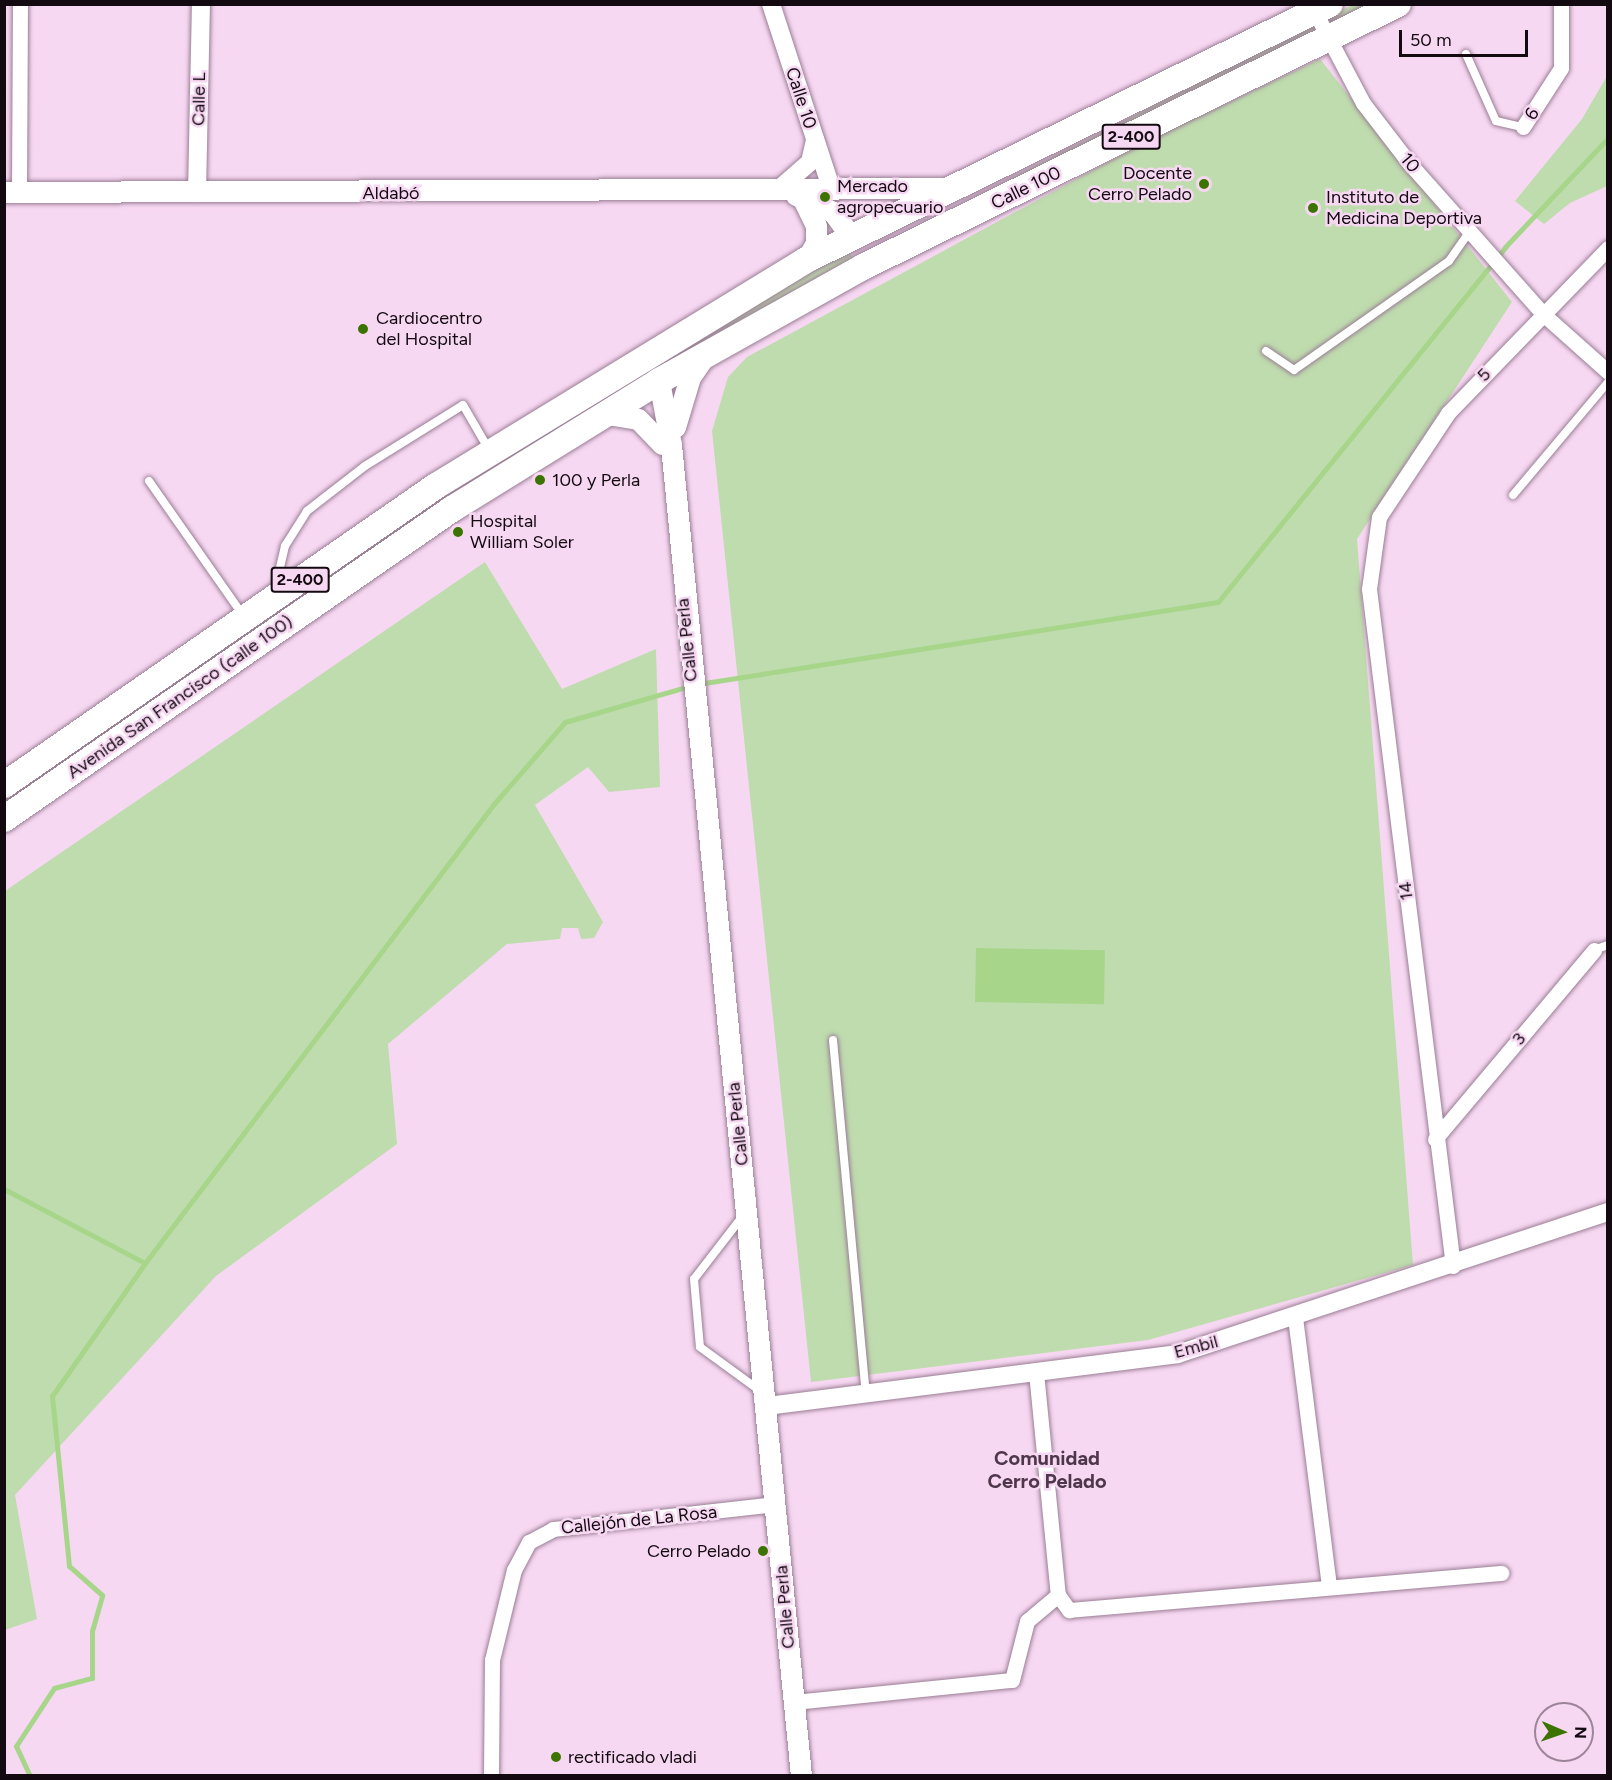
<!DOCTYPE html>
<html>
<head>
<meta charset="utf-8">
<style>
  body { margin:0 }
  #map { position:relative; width:1612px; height:1780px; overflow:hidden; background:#f7d8f2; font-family:Figtree,sans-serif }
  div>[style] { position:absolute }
  .green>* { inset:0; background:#bfdcae; transform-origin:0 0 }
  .water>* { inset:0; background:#a7d68b; transform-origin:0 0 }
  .stream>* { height:5px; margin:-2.5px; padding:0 2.5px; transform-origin:2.5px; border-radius:2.5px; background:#a7d68b }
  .roads { filter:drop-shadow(0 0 2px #9a7e95) drop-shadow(0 0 2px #9a7e95) }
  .service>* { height:8px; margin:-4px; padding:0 4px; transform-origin:4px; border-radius:4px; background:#fff }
  .minor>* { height:15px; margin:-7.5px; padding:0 7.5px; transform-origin:7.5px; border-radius:7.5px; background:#fff }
  .tertiary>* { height:18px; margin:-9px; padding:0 9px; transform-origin:9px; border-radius:9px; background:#fff }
  .secondary>* { height:21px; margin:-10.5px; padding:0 10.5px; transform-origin:10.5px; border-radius:10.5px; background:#fff }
  .trunk>* { height:26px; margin:-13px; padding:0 13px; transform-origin:13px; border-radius:13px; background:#fff }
  .dots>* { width:16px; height:16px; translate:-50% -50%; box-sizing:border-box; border:3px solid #f7d8f2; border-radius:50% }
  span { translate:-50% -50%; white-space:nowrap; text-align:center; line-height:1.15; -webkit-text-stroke:5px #f7d8f2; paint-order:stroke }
  .shield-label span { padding:2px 4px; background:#f7d8f2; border:2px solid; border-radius:4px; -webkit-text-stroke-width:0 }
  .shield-label { font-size:16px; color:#130911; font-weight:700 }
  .street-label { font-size:18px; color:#130911 }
  .poi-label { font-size:18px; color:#130911 }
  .right { translate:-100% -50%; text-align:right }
  .left { translate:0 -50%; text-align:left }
  .neighbourhood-label { font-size:20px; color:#4f374b; font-weight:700 }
  .frame { position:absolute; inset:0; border:6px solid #130911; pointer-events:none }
  .north { position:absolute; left:1534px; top:1702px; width:60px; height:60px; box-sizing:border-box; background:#f7d8f2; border:2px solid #9c8598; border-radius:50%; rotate:92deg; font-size:16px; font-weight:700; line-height:24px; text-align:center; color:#130911 }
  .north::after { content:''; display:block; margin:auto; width:21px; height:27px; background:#3d7401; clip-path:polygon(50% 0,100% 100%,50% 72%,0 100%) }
  .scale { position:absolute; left:1399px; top:30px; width:129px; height:27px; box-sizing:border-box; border:3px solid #130911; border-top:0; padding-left:8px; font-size:18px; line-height:21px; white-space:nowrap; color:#130911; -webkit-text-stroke:4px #f7d8f2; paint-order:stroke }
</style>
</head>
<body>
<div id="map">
  <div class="green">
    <div style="clip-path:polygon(1352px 5px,1372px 5px,1329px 26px,1326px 18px)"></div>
    <div style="left:1314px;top:24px;width:9px;height:504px;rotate:63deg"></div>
    <div style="clip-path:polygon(1320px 59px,1512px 302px,1357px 539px,1413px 1265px,1148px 1340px,811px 1382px,712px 431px,728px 377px,747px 357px,1145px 142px)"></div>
    <div style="clip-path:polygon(1607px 76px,1607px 186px,1570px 203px,1544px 224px,1515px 201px,1582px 119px)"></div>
    <div style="clip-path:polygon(849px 249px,853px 260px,665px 366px,662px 359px)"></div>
    <div style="clip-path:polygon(644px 369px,647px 377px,5px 808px,5px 797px,426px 505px)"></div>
    <div style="clip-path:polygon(485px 562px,562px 689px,656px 649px,660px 787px,609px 792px,588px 767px,535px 805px,603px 922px,594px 938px,581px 939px,578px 928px,562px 928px,560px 939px,507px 944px,388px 1044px,397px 1144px,216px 1276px,15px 1495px,37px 1619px,5px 1630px,5px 891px)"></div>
  </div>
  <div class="water">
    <div style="left:976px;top:948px;width:129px;height:54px;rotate:1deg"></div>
  </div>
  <div class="stream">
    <div style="left:698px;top:684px;width:526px;rotate:-8.96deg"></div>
    <div style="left:1218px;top:602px;width:457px;rotate:-51deg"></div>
    <div style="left:1505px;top:247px;width:150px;rotate:-46.6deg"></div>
    <div style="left:4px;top:1189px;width:159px;rotate:27.7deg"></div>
    <div style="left:30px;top:1776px;width:33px;rotate:-115deg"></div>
    <div style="left:16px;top:1746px;width:69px;rotate:-56.8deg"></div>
    <div style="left:54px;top:1688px;width:39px;rotate:-15deg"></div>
    <div style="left:92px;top:1678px;width:47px;rotate:-90deg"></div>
    <div style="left:92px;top:1631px;width:37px;rotate:-74deg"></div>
    <div style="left:102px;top:1595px;width:44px;rotate:-138.7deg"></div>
    <div style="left:69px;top:1566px;width:171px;rotate:-95.7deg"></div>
    <div style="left:52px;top:1396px;width:162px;rotate:-55deg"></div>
    <div style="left:145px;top:1263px;width:575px;rotate:-52.77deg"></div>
    <div style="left:493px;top:805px;width:110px;rotate:-49.1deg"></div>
    <div style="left:565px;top:722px;width:130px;rotate:-16.1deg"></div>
  </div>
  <div class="roads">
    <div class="service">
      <div style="left:1466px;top:54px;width:73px;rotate:65.9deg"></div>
      <div style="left:1496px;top:121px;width:28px;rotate:13deg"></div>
      <div style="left:1266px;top:351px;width:34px;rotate:34deg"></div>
      <div style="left:1294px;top:370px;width:189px;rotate:-35.1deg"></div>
      <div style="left:1449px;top:261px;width:35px;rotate:-55deg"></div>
      <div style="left:149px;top:481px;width:162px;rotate:55deg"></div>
      <div style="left:1513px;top:495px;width:148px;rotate:-49.9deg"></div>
      <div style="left:275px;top:589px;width:44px;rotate:-76.9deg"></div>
      <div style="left:285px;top:546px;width:41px;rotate:-57.8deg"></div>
      <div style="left:307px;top:511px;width:73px;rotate:-37.8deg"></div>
      <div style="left:365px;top:466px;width:115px;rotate:-31.9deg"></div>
      <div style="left:463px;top:405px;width:50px;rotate:59.8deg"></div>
      <div style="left:1594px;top:950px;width:15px;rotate:-20deg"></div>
      <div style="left:833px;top:1040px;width:356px;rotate:84.7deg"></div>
      <div style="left:742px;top:1217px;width:78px;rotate:127.7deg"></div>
      <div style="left:694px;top:1279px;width:68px;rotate:85deg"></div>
      <div style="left:700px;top:1347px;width:73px;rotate:36.1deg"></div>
    </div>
    <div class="minor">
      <div style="left:1315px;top:12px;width:103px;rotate:62.2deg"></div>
      <div style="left:1363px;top:103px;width:77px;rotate:52.4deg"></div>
      <div style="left:1410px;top:164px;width:200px;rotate:48.4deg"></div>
      <div style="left:1543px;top:314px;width:87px;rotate:41.7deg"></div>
      <div style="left:1523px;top:127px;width:70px;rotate:-57.2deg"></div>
      <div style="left:1561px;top:68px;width:64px;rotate:-90deg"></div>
      <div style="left:19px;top:192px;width:188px;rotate:-89.7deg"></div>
      <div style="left:1435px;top:1139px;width:247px;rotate:-49.9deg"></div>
      <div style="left:1453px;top:1266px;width:682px;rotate:-97.07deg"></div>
      <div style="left:1369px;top:589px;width:73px;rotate:-82.1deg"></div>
      <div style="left:1379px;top:517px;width:125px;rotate:-56.4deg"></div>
      <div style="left:1448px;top:413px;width:230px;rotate:-45.9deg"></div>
      <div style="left:1295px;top:1317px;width:271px;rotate:82.8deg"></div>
      <div style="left:1036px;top:1372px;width:224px;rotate:84.4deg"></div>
      <div style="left:1058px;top:1595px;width:19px;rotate:54deg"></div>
      <div style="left:1069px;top:1610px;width:434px;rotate:-4.9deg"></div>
      <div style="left:794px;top:1702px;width:219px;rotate:-5.8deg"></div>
      <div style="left:1012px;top:1680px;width:61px;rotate:-75.7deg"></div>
      <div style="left:1027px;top:1621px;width:40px;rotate:-40deg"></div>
      <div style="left:491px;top:1776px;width:116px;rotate:-89.5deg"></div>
      <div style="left:492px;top:1660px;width:93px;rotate:-76.3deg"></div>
      <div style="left:514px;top:1570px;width:32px;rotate:-62deg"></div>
      <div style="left:529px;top:1542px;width:27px;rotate:-28deg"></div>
      <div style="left:553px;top:1529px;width:223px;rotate:-6.4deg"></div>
    </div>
    <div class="tertiary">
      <div style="left:771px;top:4px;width:197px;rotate:71.9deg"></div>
      <div style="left:778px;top:190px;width:43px;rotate:-41.2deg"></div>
      <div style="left:810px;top:162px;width:23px;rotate:-77deg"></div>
      <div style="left:197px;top:193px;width:189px;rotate:-88.8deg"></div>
      <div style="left:767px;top:1406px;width:414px;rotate:-7.2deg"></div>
      <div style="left:1178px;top:1354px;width:453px;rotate:-18.3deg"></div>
    </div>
    <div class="secondary">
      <div style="left:4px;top:192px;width:948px;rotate:-0.24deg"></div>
      <div style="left:796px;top:195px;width:41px;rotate:24.7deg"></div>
      <div style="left:833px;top:212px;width:31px;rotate:54deg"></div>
      <div style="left:802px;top:197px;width:32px;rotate:64deg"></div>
      <div style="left:816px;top:226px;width:17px;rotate:90deg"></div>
      <div style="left:816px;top:243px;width:20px;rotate:120deg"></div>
      <div style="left:659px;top:381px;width:65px;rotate:79.4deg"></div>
      <div style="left:671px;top:445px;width:1337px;rotate:84.42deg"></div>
      <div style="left:607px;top:414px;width:31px;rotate:9deg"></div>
      <div style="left:638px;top:419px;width:35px;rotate:46deg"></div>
      <div style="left:675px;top:427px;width:52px;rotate:-73.3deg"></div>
      <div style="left:690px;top:377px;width:28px;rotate:-55deg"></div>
    </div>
    <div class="trunk">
      <div style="left:4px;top:785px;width:525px;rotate:-34.69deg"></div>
      <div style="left:436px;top:486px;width:434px;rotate:-31.4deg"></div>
      <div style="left:806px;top:260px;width:583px;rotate:-26.04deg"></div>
      <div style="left:4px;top:819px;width:545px;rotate:-34.68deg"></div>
      <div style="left:452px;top:509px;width:243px;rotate:-31.7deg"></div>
      <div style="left:659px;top:381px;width:234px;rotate:-29.2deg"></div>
      <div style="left:863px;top:267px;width:596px;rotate:-26.18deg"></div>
    </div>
  </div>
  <div class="dots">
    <div style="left:1204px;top:184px;background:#3d7401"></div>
    <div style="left:825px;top:197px;background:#3d7401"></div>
    <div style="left:1313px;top:208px;background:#3d7401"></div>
    <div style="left:363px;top:329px;background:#3d7401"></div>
    <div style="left:540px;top:480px;background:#3d7401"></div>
    <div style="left:458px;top:532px;background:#3d7401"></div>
    <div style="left:763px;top:1551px;background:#3d7401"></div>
    <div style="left:556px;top:1757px;background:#3d7401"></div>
  </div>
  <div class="shield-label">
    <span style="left:1131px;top:137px">2-400</span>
    <span style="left:300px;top:580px">2-400</span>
  </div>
  <div class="street-label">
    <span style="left:801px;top:98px;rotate:72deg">Calle 10</span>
    <span style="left:199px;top:99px;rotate:-89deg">Calle L</span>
    <span style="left:1532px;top:114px;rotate:-57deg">6</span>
    <span style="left:1410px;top:163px;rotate:50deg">10</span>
    <span style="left:1026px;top:188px;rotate:-26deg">Calle 100</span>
    <span style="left:391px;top:193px">Aldabó</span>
    <span style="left:1484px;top:375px;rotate:-46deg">5</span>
    <span style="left:687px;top:640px;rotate:-96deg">Calle Perla</span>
    <span style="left:180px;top:697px;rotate:-35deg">Avenida San Francisco (calle 100)</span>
    <span style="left:1406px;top:891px;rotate:-97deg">14</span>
    <span style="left:1519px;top:1039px;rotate:-50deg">3</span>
    <span style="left:738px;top:1124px;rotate:-96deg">Calle Perla</span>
    <span style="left:1196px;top:1347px;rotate:-15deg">Embil</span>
    <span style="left:639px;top:1520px;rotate:-6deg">Callejón de La Rosa</span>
    <span style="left:785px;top:1607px;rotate:-95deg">Calle Perla</span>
  </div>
  <div class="poi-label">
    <span class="right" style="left:1192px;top:184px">Docente<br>Cerro Pelado</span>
    <span class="left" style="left:837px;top:197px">Mercado<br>agropecuario</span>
    <span class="left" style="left:1326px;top:208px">Instituto de<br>Medicina Deportiva</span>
    <span class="left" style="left:376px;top:329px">Cardiocentro<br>del Hospital</span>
    <span class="left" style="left:552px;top:480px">100 y Perla</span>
    <span class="left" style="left:470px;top:532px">Hospital<br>William Soler</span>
    <span class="right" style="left:751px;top:1551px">Cerro Pelado</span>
    <span class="left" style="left:568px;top:1757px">rectificado vladi</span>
  </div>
  <div class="neighbourhood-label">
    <span style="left:1047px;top:1470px">Comunidad<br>Cerro Pelado</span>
  </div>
  <div class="frame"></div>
  <div class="north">N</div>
  <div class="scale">50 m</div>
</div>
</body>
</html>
